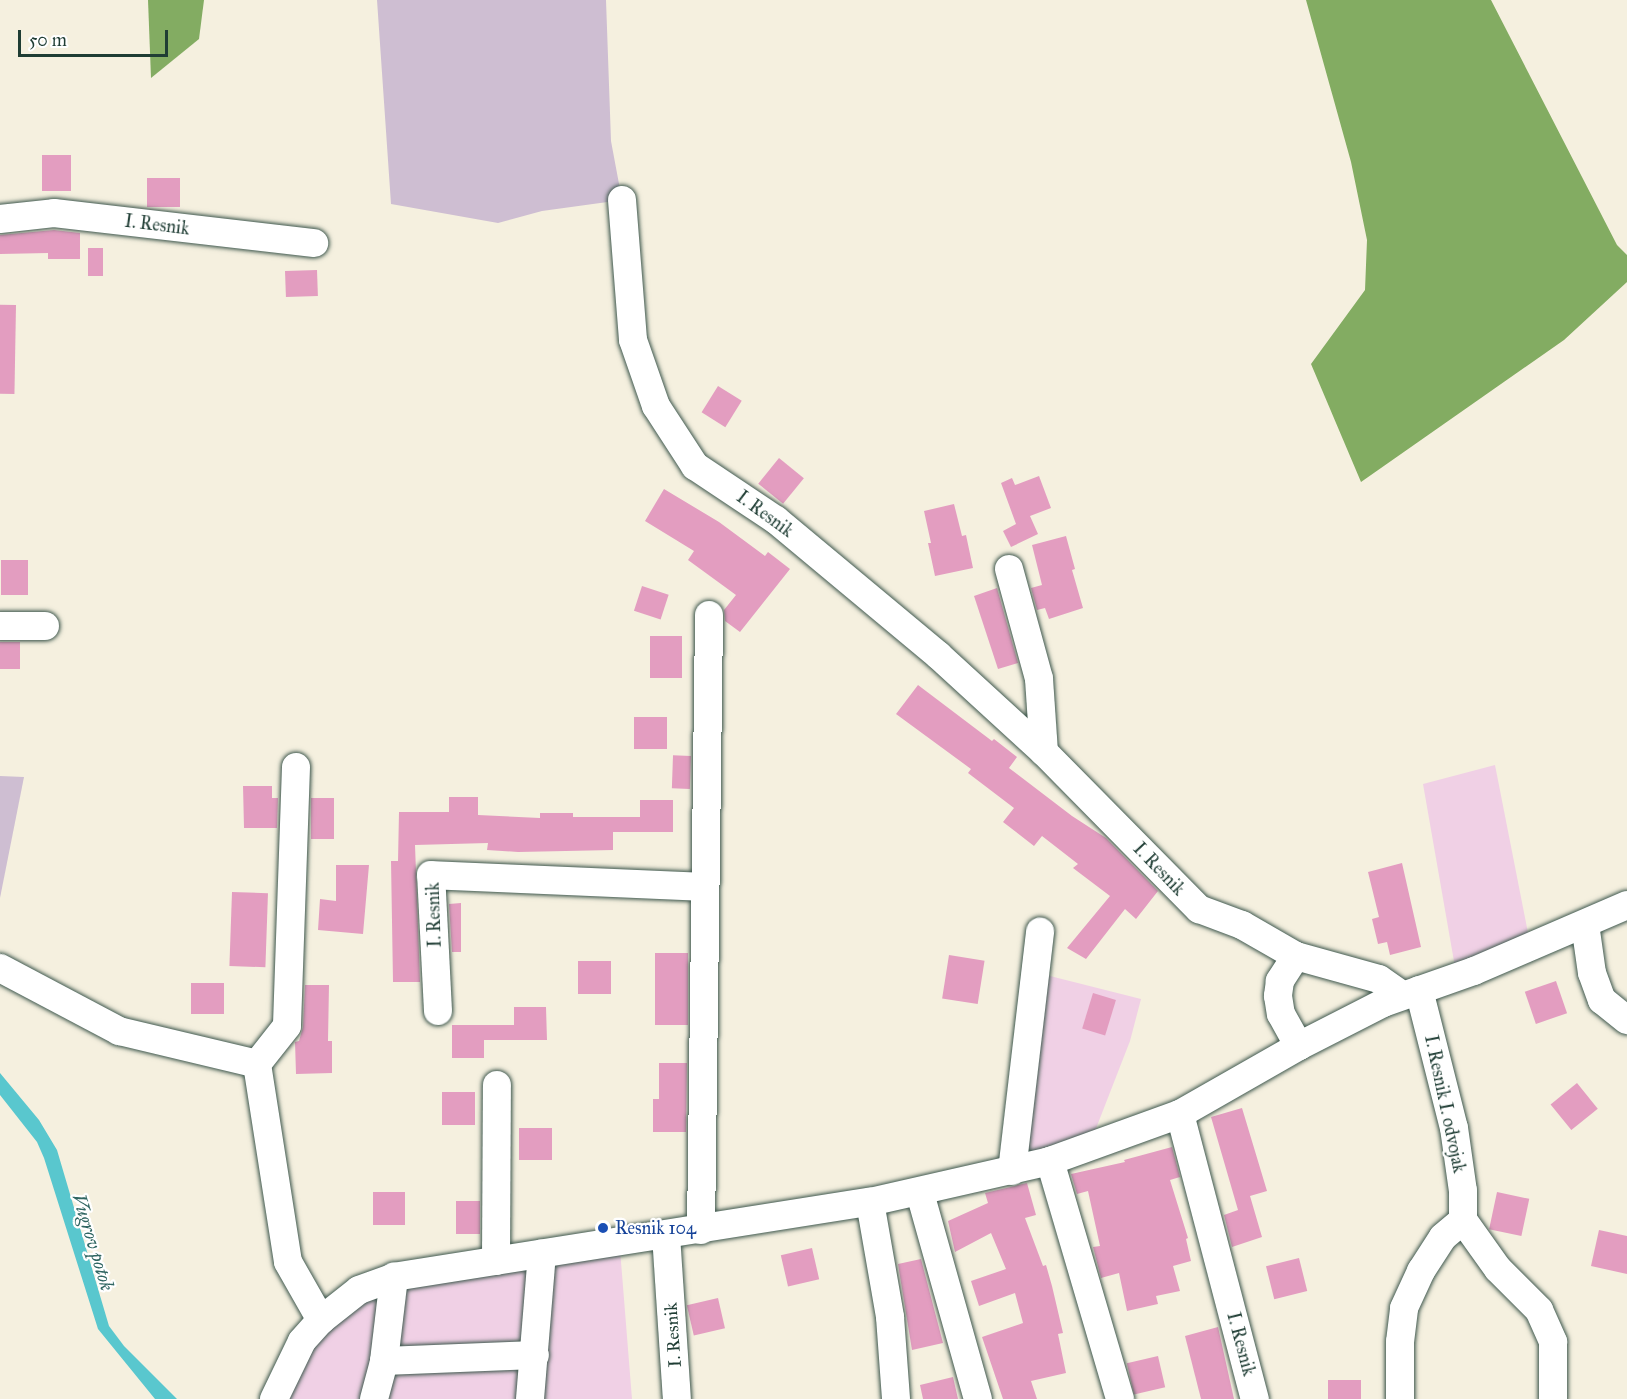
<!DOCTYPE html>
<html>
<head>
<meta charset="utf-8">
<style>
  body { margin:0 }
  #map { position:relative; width:1627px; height:1399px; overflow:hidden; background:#f5f0df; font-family:"IM FELL Great Primer",serif }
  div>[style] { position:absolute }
  .built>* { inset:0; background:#f0d0e5 }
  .industrial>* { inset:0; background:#cebed2 }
  .forest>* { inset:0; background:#83ac62 }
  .water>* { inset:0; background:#59c7ce }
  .building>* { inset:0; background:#e39dc0; transform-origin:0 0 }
  .roads { filter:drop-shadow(0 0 2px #3f584e) drop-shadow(0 0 2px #3f584e) }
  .minor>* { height:28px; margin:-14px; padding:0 14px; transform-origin:14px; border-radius:14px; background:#fff }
  .dots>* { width:16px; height:16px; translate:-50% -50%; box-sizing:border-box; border:3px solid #fff; border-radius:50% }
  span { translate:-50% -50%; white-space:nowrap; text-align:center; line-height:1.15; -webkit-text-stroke:4.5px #fff; paint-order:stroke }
  .street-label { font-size:18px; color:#1f3d34 }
  .transit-label { font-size:18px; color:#164399 }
  .left { translate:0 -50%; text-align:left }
  .water-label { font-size:20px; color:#306662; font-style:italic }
  .scale { position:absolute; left:18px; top:30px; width:150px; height:27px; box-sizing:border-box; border:3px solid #1f3d34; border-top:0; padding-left:8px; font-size:18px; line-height:21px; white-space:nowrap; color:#1f3d34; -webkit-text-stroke:4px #fff; paint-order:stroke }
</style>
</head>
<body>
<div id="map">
  <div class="built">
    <div style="clip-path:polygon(1495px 765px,1529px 938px,1455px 967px,1423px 784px)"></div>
    <div style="clip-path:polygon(1046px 975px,1141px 999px,1130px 1041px,1095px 1131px,1028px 1153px)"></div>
    <div style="clip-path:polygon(620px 1249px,632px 1399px,285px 1399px,296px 1371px,335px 1317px,385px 1292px)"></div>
  </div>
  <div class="industrial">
    <div style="clip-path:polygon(377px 0,606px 0,611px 141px,622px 200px,542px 211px,498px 223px,391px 204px)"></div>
    <div style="clip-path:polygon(0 776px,24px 777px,0 898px)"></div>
  </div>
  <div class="forest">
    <div style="clip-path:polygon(148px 0,204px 0,199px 39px,151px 78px)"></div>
    <div style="clip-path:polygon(1306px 0,1491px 0,1617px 245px,1627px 255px,1627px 282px,1564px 340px,1361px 482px,1311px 364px,1365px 290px,1367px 240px,1351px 162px)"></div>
  </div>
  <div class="water">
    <div style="clip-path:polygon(0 1073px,39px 1120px,57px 1150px,109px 1326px,124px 1346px,177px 1399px,155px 1399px,98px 1329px,44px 1158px,37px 1142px,0 1095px)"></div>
  </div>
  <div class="building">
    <div style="left:42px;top:155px;width:29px;height:36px"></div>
    <div style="left:147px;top:178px;width:33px;height:29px"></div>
    <div style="clip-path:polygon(54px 230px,80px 233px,80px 259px,48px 259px,48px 253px,0 254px,0 235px)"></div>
    <div style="left:88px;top:248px;width:15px;height:28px"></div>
    <div style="left:317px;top:270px;width:26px;height:32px;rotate:88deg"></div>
    <div style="left:16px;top:305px;width:89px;height:16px;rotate:91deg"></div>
    <div style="left:718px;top:386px;width:28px;height:31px;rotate:32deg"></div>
    <div style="left:779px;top:458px;width:32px;height:33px;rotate:39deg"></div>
    <div style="clip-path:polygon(1039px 476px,1051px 508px,1030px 516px,1038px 534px,1011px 547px,1003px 531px,1016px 524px,1001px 483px,1012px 478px,1015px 485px)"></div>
    <div style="clip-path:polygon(664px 489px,719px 522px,765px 556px,768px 552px,790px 569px,740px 632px,725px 621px,724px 610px,736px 595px,688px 560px,694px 551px,645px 521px)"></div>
    <div style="clip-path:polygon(954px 504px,962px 536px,966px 535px,973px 568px,935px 576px,928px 543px,931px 543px,924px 511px)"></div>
    <div style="clip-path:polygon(1066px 536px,1075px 569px,1072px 570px,1083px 608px,1049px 619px,1045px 608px,1037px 610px,1031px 588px,1042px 585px,1032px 545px)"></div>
    <div style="left:28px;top:560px;width:35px;height:27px;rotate:90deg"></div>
    <div style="left:642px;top:586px;width:28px;height:26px;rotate:18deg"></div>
    <div style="clip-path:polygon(997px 588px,1018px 663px,998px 669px,974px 596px)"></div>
    <div style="left:650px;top:636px;width:32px;height:42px"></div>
    <div style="left:0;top:642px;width:20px;height:27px"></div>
    <div style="clip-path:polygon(918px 685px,992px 741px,994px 739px,1017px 757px,1009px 768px,1072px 816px,1106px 838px,1158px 891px,1136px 919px,1125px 909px,1086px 959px,1067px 948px,1110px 896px,1073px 868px,1078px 864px,1042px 836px,1034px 846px,1003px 822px,1014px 808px,968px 773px,971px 769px,896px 714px)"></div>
    <div style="left:634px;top:717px;width:33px;height:32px"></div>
    <div style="left:691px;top:756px;width:33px;height:18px;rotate:92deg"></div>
    <div style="clip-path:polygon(243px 786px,272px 786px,272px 798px,278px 798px,277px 828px,244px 828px)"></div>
    <div style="clip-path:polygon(449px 797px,478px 797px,478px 815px,540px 818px,540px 813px,573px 813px,573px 817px,640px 817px,640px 800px,673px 800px,673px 832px,613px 832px,613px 850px,518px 852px,487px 850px,488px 843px,415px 845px,420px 982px,393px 982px,391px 861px,398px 861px,399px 812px,449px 812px)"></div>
    <div style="left:311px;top:798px;width:23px;height:41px"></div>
    <div style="clip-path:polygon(1402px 863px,1421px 947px,1390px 955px,1387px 942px,1378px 944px,1372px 919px,1379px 917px,1368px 872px)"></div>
    <div style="clip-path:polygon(336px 865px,369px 865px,363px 934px,318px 930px,320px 899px,336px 901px)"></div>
    <div style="left:232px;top:892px;width:36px;height:74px;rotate:2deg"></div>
    <div style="clip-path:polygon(461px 903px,461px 952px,452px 952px,449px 904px)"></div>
    <div style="left:655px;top:953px;width:33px;height:72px"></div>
    <div style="left:949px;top:955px;width:36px;height:44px;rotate:9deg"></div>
    <div style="left:578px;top:961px;width:33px;height:33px"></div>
    <div style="left:1556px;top:981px;width:34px;height:33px;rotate:71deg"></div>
    <div style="left:191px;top:983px;width:33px;height:31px"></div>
    <div style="clip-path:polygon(305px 985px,329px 985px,328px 1041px,332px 1041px,332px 1073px,296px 1074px,295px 1042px,299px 1041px,303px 1027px)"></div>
    <div style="left:1093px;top:993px;width:24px;height:37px;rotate:17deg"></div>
    <div style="clip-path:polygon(514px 1007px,546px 1007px,547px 1040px,484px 1040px,484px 1058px,452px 1058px,452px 1025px,514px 1025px)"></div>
    <div style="clip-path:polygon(659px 1063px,687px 1063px,686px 1132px,653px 1132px,653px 1099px,659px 1099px)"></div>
    <div style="left:1577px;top:1083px;width:33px;height:34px;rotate:51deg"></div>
    <div style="left:442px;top:1092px;width:33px;height:33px"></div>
    <div style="clip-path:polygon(1242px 1108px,1267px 1191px,1250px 1196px,1262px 1237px,1232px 1247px,1224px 1215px,1238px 1210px,1211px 1117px)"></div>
    <div style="left:519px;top:1128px;width:33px;height:32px"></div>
    <div style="clip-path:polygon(1172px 1147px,1180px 1177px,1170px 1180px,1188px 1238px,1186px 1239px,1191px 1261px,1173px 1266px,1180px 1291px,1156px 1296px,1158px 1304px,1127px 1311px,1119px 1273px,1101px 1278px,1093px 1247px,1100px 1246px,1088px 1191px,1077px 1194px,1071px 1174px,1125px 1162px,1124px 1160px)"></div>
    <div style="clip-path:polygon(1027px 1183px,1036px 1215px,1025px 1218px,1043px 1266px,1046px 1265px,1052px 1286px,1063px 1333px,1058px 1334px,1066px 1373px,1031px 1381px,1037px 1399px,1003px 1399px,982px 1337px,1023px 1323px,1015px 1293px,979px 1306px,971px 1281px,1006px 1269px,991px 1233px,955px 1252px,948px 1221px,988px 1203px,985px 1193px)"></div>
    <div style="left:373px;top:1192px;width:32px;height:33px"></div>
    <div style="left:1497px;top:1192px;width:33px;height:38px;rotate:12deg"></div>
    <div style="left:480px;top:1201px;width:33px;height:24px;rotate:90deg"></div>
    <div style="clip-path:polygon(1599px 1230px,1627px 1236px,1627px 1274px,1591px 1266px)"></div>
    <div style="left:812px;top:1248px;width:32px;height:32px;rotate:77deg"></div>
    <div style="left:1299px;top:1258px;width:34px;height:34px;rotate:76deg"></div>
    <div style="clip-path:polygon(921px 1259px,943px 1343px,912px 1350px,898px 1264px)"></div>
    <div style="left:718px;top:1298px;width:31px;height:32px;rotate:77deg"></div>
    <div style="clip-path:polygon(1218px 1327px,1234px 1399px,1201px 1399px,1185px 1336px)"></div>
    <div style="left:1158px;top:1356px;width:32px;height:32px;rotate:77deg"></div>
    <div style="clip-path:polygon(953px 1377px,958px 1399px,923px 1399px,920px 1385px)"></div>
    <div style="left:1328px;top:1380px;width:33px;height:19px"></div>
  </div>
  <div class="roads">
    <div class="minor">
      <div style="left:622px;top:200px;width:140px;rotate:85.5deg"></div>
      <div style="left:633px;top:340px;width:70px;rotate:70.8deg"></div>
      <div style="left:656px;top:406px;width:72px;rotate:57deg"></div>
      <div style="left:695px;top:466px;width:97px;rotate:33.7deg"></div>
      <div style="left:776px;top:520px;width:211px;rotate:39.8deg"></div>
      <div style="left:938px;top:655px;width:144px;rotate:42.5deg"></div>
      <div style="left:1044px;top:752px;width:221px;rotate:45.4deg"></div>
      <div style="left:1199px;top:909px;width:46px;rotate:20.4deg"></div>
      <div style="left:1242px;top:925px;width:62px;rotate:29.9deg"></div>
      <div style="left:1296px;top:956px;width:86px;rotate:15.5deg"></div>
      <div style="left:1379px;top:979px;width:28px;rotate:35deg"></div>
      <div style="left:0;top:219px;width:54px;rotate:-6.3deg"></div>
      <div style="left:54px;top:213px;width:262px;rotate:6.6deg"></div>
      <div style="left:1009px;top:569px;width:114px;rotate:74.7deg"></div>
      <div style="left:1039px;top:679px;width:73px;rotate:86.1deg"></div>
      <div style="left:0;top:626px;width:45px"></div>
      <div style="left:296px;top:767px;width:259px;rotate:92deg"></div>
      <div style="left:287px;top:1026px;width:48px;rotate:128.3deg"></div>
      <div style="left:257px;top:1064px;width:200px;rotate:81.1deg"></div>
      <div style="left:288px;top:1262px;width:67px;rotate:60.4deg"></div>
      <div style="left:1585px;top:924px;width:49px;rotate:81.9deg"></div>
      <div style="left:1592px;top:973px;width:29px;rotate:70deg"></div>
      <div style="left:1602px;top:1000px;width:32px;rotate:39deg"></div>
      <div style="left:1296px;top:956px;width:30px;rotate:123deg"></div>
      <div style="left:1280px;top:981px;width:15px;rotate:98deg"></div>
      <div style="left:1278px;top:996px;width:18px;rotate:81deg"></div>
      <div style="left:1281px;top:1014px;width:37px;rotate:61deg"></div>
      <div style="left:0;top:968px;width:135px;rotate:27.9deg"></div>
      <div style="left:119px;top:1031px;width:142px;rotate:13.4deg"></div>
      <div style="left:1419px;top:990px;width:142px;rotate:75.8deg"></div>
      <div style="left:1454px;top:1128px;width:64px;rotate:81.9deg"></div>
      <div style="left:1463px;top:1191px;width:29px;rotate:90deg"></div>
      <div style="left:1463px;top:1220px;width:60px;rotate:54.5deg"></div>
      <div style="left:1498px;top:1269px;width:58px;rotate:45deg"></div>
      <div style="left:1539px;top:1310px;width:35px;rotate:66deg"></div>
      <div style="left:1553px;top:1342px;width:57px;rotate:90deg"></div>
      <div style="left:438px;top:1011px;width:136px;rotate:-92.9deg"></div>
      <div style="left:431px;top:875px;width:273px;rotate:2.5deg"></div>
      <div style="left:1180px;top:1114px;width:295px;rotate:75.3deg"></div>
      <div style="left:1050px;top:1161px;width:248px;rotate:73.6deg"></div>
      <div style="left:1012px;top:1171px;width:241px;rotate:-83.3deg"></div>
      <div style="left:920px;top:1193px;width:214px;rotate:74.3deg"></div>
      <div style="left:870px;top:1202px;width:117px;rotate:80.1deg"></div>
      <div style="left:890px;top:1317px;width:82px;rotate:85.8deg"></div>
      <div style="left:701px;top:1230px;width:615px;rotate:-89.25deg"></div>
      <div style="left:666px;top:1235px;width:164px;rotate:86.2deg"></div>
      <div style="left:496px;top:1261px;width:176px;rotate:-89.7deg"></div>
      <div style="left:384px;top:1361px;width:151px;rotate:-2.3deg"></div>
      <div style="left:274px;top:1399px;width:64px;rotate:-64.2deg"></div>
      <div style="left:302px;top:1341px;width:28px;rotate:-48deg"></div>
      <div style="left:321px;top:1320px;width:48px;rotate:-38.3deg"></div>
      <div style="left:359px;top:1290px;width:37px;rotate:-20deg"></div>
      <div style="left:394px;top:1277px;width:482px;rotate:-9deg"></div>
      <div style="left:870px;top:1202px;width:185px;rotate:-12.8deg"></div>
      <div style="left:1050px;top:1161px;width:138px;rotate:-19.9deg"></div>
      <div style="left:1180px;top:1114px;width:137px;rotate:-29.7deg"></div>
      <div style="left:1299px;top:1046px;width:94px;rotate:-27.1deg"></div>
      <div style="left:1383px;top:1003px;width:96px;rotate:-19.4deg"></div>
      <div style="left:1474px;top:971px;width:167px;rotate:-23.3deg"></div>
      <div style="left:374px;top:1399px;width:39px;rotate:-75deg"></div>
      <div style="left:384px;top:1361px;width:85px;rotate:-83.2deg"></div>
      <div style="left:530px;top:1399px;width:146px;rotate:-85.3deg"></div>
      <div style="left:1400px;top:1399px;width:57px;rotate:-90deg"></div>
      <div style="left:1400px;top:1342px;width:34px;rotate:-83deg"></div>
      <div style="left:1404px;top:1308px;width:41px;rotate:-65.3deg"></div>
      <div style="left:1421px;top:1271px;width:40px;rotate:-57.1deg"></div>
      <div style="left:1443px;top:1237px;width:26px;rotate:-40deg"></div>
    </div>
  </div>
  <div class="dots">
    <div style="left:603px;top:1228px;background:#1a4fb4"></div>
  </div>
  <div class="street-label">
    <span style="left:157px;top:225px;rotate:7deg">I. Resnik</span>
    <span style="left:765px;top:514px;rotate:36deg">I. Resnik</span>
    <span style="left:1159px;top:869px;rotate:46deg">I. Resnik</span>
    <span style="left:434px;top:915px;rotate:-92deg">I. Resnik</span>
    <span style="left:1445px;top:1104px;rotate:78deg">I. Resnik I. odvojak</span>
    <span style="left:673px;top:1335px;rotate:-94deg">I. Resnik</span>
    <span style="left:1241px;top:1344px;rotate:75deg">I. Resnik</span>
  </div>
  <div class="transit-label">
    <span class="left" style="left:615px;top:1228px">Resnik 104</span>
  </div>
  <div class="water-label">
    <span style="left:93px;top:1242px;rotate:73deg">Vugrov potok</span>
  </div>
  <div class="scale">50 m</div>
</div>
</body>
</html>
